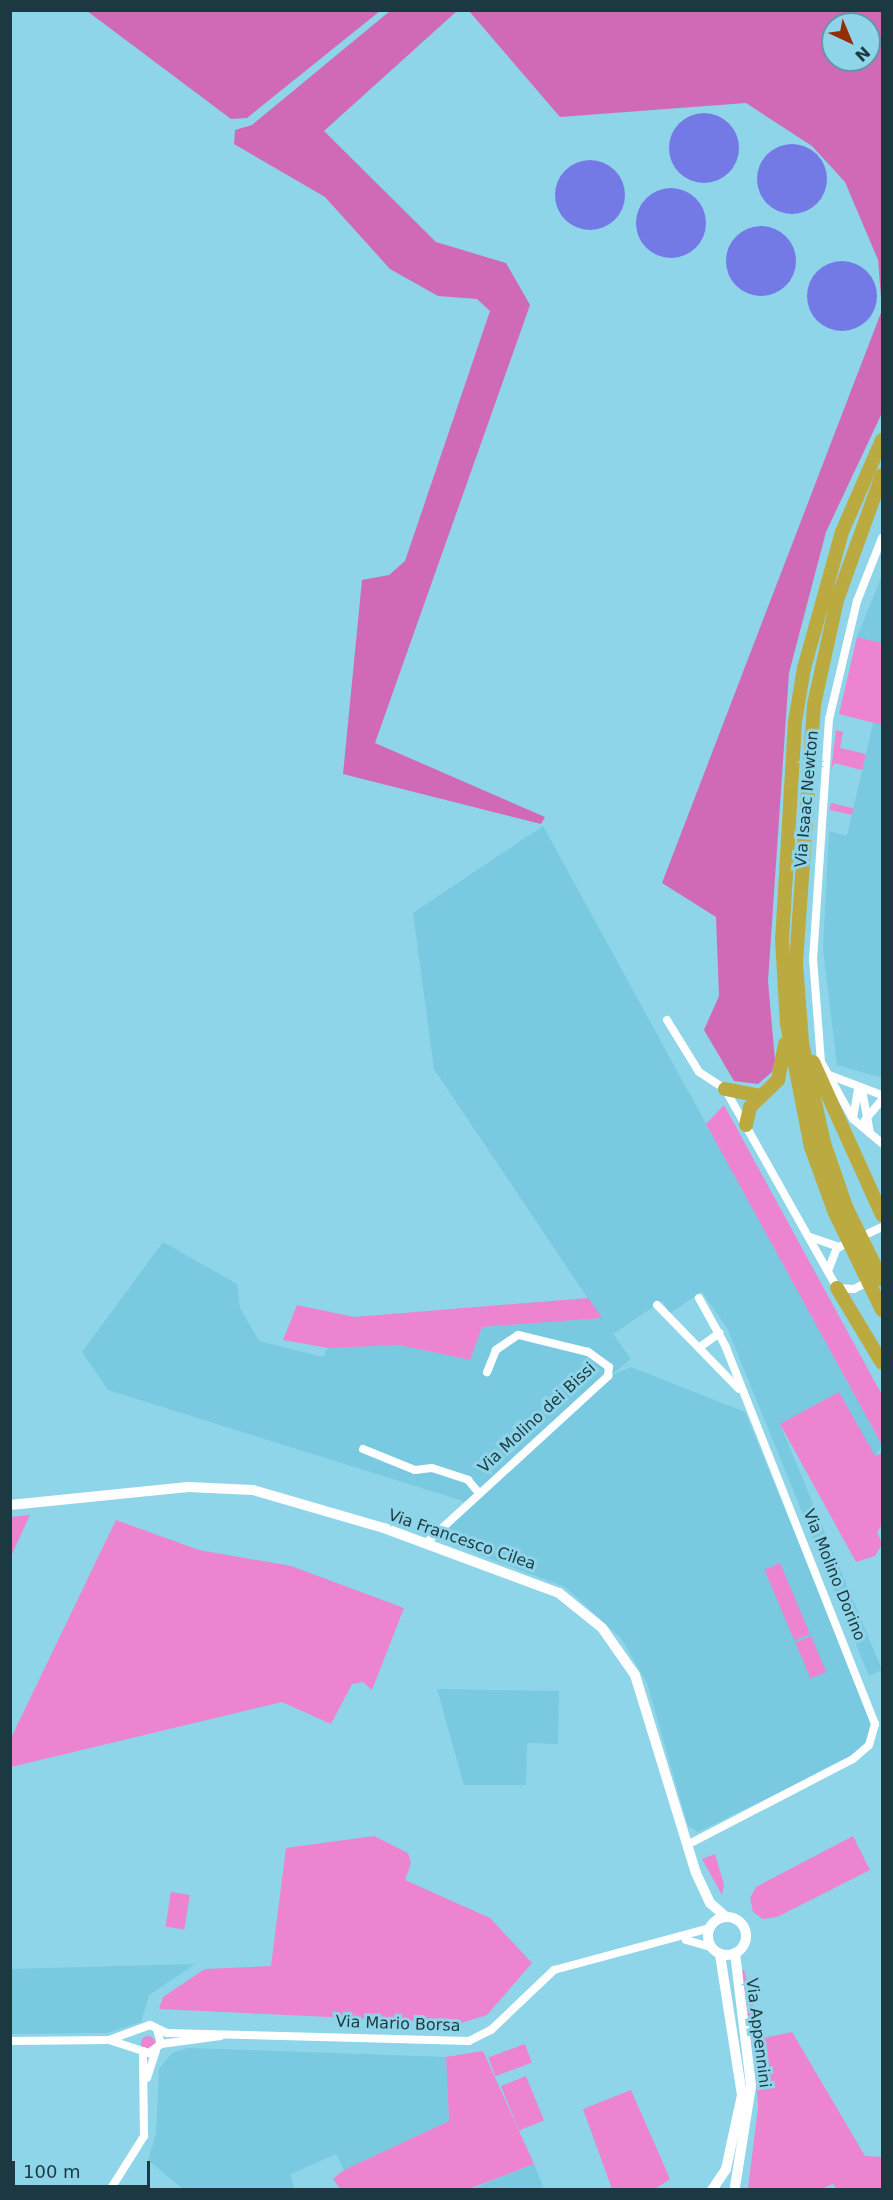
<!DOCTYPE html>
<html>
<head>
<meta charset="utf-8">
<style>
  body { margin:0 }
  #map { position:relative; width:893px; height:2200px; overflow:hidden; background:#8fd5e9; font-family:"DejaVu Sans",sans-serif }
  div>[style] { position:absolute }
  .built>* { inset:0; background:#79c9e0 }
  .green>* { inset:0; background:#ec84d0; transform-origin:0 0 }
  .round { border-radius:50% }
  .forest>* { inset:0; background:#d16ab6 }
  .water>* { inset:0; background:#747ae5 }
  .minor>* { height:8px; margin:-4px; padding:0 4px; transform-origin:4px; border-radius:4px; background:#fff }
  .tertiary>* { height:10px; margin:-5px; padding:0 5px; transform-origin:5px; border-radius:5px; background:#fff }
  .tertiary>.ring { margin:-5px; padding:0; box-sizing:content-box; background:none; border:10px solid #fff; border-radius:50% }
  .trunk>* { height:14px; margin:-7px; padding:0 7px; transform-origin:7px; border-radius:7px; background:#bbaa40 }
  span { translate:-50% -50%; white-space:nowrap; text-align:center; line-height:1.15; -webkit-text-stroke:6px #8fd5e9; paint-order:stroke }
  .street-label { font-size:16px; color:#1c3941 }
  .frame { position:absolute; inset:0; border:12px solid #1c3941; pointer-events:none }
  .north { position:absolute; left:821px; top:12px; width:60px; height:60px; box-sizing:border-box; background:#8fd5e9; border:2px solid #6197a6; border-radius:50%; rotate:136deg; font-size:16px; font-weight:700; line-height:24px; text-align:center; color:#1c3941 }
  .north::after { content:''; display:block; margin:auto; width:21px; height:27px; background:#942e05; clip-path:polygon(50% 0,100% 100%,50% 72%,0 100%) }
  .scale { position:absolute; left:12px; top:2161px; width:138px; height:27px; box-sizing:border-box; border:3px solid #1c3941; border-top:0; padding-left:8px; font-size:18px; line-height:21px; white-space:nowrap; color:#1c3941; -webkit-text-stroke:4px #8fd5e9; paint-order:stroke }
</style>
</head>
<body>
<div id="map">
  <div class="built">
    <div style="clip-path:polygon(882px 575px,882px 643px,857px 637px)"></div>
    <div style="clip-path:polygon(873px 723px,882px 725px,882px 1078px,837px 1065px,823px 949px,829px 831px,847px 836px)"></div>
    <div style="clip-path:polygon(543px 826px,882px 1445px,875px 1457px,780px 1424px,882px 1670px,869px 1676px,727px 1328px,702px 1292px,670px 1313px,662px 1301px,613px 1334px,631px 1359px,610px 1376px,631px 1367px,745px 1412px,872px 1722px,865px 1746px,845px 1760px,698px 1832px,688px 1826px,647px 1683px,621px 1638px,565px 1587px,433px 1537px,466px 1505px,460px 1500px,108px 1390px,82px 1352px,163px 1242px,237px 1284px,240px 1308px,259px 1341px,323px 1357px,328px 1348px,399px 1345px,470px 1360px,482px 1327px,601px 1318px,434px 1069px,413px 913px)"></div>
    <div style="clip-path:polygon(437px 1689px,559px 1691px,558px 1744px,527px 1743px,526px 1785px,464px 1785px)"></div>
    <div style="clip-path:polygon(195px 1964px,149px 1995px,141px 2022px,107px 2033px,11px 2034px,11px 1969px)"></div>
    <div style="clip-path:polygon(188px 2048px,446px 2057px,449px 2121px,344px 2170px,336px 2154px,291px 2174px,294px 2189px,183px 2189px,148px 2160px,156px 2133px,159px 2069px,172px 2053px)"></div>
    <div style="clip-path:polygon(534px 2164px,544px 2189px,469px 2190px)"></div>
  </div>
  <div class="green">
    <div style="clip-path:polygon(857px 637px,882px 643px,882px 725px,839px 714px)"></div>
    <div style="clip-path:polygon(836px 730px,843px 732px,840px 748px,866px 754px,862px 770px,834px 763px,831px 771px)"></div>
    <div style="left:831px;top:803px;width:23px;height:7px;rotate:13deg"></div>
    <div style="clip-path:polygon(724px 1105px,882px 1395px,882px 1445px,706px 1124px)"></div>
    <div style="clip-path:polygon(588px 1298px,602px 1318px,482px 1327px,470px 1360px,399px 1345px,328px 1348px,283px 1340px,297px 1305px,354px 1317px)"></div>
    <div style="clip-path:polygon(839px 1392px,875px 1456px,882px 1453px,882px 1525px,877px 1532px,882px 1544px,875px 1556px,856px 1562px,780px 1424px)"></div>
    <div style="clip-path:polygon(30px 1515px,11px 1556px,11px 1517px)"></div>
    <div style="clip-path:polygon(116px 1520px,199px 1550px,291px 1566px,404px 1608px,372px 1690px,363px 1682px,352px 1684px,331px 1724px,282px 1702px,11px 1767px,11px 1738px)"></div>
    <div style="left:780px;top:1563px;width:77px;height:17px;rotate:67deg"></div>
    <div style="left:811px;top:1636px;width:39px;height:17px;rotate:67deg"></div>
    <div style="clip-path:polygon(374px 1836px,408px 1853px,411px 1863px,405px 1880px,490px 1918px,532px 1963px,487px 2015px,461px 2023px,159px 2009px,163px 1997px,205px 1969px,271px 1966px,286px 1848px)"></div>
    <div style="clip-path:polygon(853px 1836px,870px 1870px,777px 1917px,763px 1919px,753px 1912px,750px 1898px,756px 1887px)"></div>
    <div style="clip-path:polygon(715px 1854px,724px 1885px,722px 1895px,702px 1859px)"></div>
    <div style="left:171px;top:1892px;width:19px;height:35px;rotate:9deg"></div>
    <div style="clip-path:polygon(744px 1970px,758px 2027px,744px 2025px,739px 1971px)"></div>
    <div style="clip-path:polygon(792px 2032px,865px 2156px,882px 2157px,882px 2189px,836px 2189px,833px 2184px,821px 2189px,748px 2189px,758px 2107px,753px 2040px)"></div>
    <div class="round" style="left:141px;top:2036px;width:14px;height:14px"></div>
    <div style="left:525px;top:2044px;width:20px;height:39px;rotate:70deg"></div>
    <div style="clip-path:polygon(483px 2051px,534px 2164px,469px 2189px,340px 2189px,333px 2179px,344px 2170px,449px 2121px,446px 2057px)"></div>
    <div style="left:526px;top:2076px;width:48px;height:27px;rotate:68deg"></div>
    <div style="clip-path:polygon(631px 2090px,670px 2179px,655px 2189px,612px 2189px,583px 2109px)"></div>
  </div>
  <div class="forest">
    <div style="clip-path:polygon(87px 11px,380px 11px,247px 118px,231px 119px)"></div>
    <div style="clip-path:polygon(390px 11px,457px 11px,324px 131px,436px 242px,506px 263px,530px 305px,375px 743px,545px 817px,541px 824px,343px 774px,362px 580px,389px 575px,405px 561px,490px 311px,477px 299px,438px 296px,390px 269px,325px 197px,234px 144px,235px 130px,252px 125px)"></div>
    <div style="clip-path:polygon(evenodd,469px 11px,882px 11px,882px 413px,826px 532px,789px 673px,768px 981px,775px 1060px,772px 1072px,758px 1084px,734px 1081px,704px 1030px,719px 996px,716px 917px,662px 883px,882px 310px,878px 260px,845px 182px,812px 146px,746px 103px,560px 117px,469px 11px,833px 24px,869px 24px,869px 60px,833px 60px,833px 24px)"></div>
  </div>
  <div class="water">
    <div class="round" style="left:669px;top:113px;width:70px;height:70px"></div>
    <div class="round" style="left:757px;top:144px;width:70px;height:70px"></div>
    <div class="round" style="left:555px;top:160px;width:70px;height:70px"></div>
    <div class="round" style="left:636px;top:188px;width:70px;height:70px"></div>
    <div class="round" style="left:726px;top:226px;width:70px;height:70px"></div>
    <div class="round" style="left:807px;top:261px;width:70px;height:70px"></div>
  </div>
  <div class="minor">
    <div style="left:882px;top:538px;width:68px;rotate:111.6deg"></div>
    <div style="left:857px;top:601px;width:121px;rotate:103.3deg"></div>
    <div style="left:829px;top:719px;width:240px;rotate:93.8deg"></div>
    <div style="left:813px;top:958px;width:104px;rotate:85.6deg"></div>
    <div style="left:821px;top:1062px;width:65px;rotate:60.7deg"></div>
    <div style="left:853px;top:1119px;width:38px;rotate:40deg"></div>
    <div style="left:667px;top:1020px;width:61px;rotate:58.4deg"></div>
    <div style="left:699px;top:1072px;width:31px;rotate:33deg"></div>
    <div style="left:725px;top:1089px;width:228px;rotate:60.6deg"></div>
    <div style="left:837px;top:1288px;width:17px;rotate:3deg"></div>
    <div style="left:854px;top:1289px;width:20px;rotate:-27deg"></div>
    <div style="left:829px;top:1075px;width:57px;rotate:20.7deg"></div>
    <div style="left:862px;top:1090px;width:44px;rotate:79.5deg"></div>
    <div style="left:853px;top:1118px;width:29px;rotate:-80deg"></div>
    <div style="left:865px;top:1120px;width:26px;rotate:-50deg"></div>
    <div style="left:810px;top:1237px;width:31px;rotate:19deg"></div>
    <div style="left:828px;top:1271px;width:25px;rotate:-69deg"></div>
    <div style="left:837px;top:1248px;width:50px;rotate:-25deg"></div>
    <div style="left:657px;top:1305px;width:117px;rotate:45.7deg"></div>
    <div style="left:700px;top:1347px;width:24px;rotate:-36deg"></div>
    <div style="left:363px;top:1449px;width:56px;rotate:22deg"></div>
    <div style="left:415px;top:1470px;width:17px;rotate:-7deg"></div>
    <div style="left:432px;top:1468px;width:38px;rotate:18deg"></div>
    <div style="left:468px;top:1480px;width:17px;rotate:50deg"></div>
    <div style="left:427px;top:1542px;width:246px;rotate:-42.5deg"></div>
    <div style="left:608px;top:1376px;width:9px;rotate:-84deg"></div>
    <div style="left:609px;top:1367px;width:26px;rotate:-144deg"></div>
    <div style="left:588px;top:1352px;width:72px;rotate:-166.3deg"></div>
    <div style="left:518px;top:1335px;width:27px;rotate:146deg"></div>
    <div style="left:496px;top:1350px;width:24px;rotate:112deg"></div>
    <div style="left:687px;top:1845px;width:187px;rotate:-27.4deg"></div>
    <div style="left:853px;top:1759px;width:21px;rotate:-41deg"></div>
    <div style="left:869px;top:1745px;width:22px;rotate:-74deg"></div>
    <div style="left:875px;top:1724px;width:405px;rotate:-111.6deg"></div>
    <div style="left:726px;top:1347px;width:56px;rotate:-118.9deg"></div>
    <div style="left:686px;top:1940px;width:26px;rotate:16deg"></div>
    <div style="left:109px;top:2040px;width:44px;rotate:-20.1deg"></div>
    <div style="left:150px;top:2025px;width:19px;rotate:25deg"></div>
    <div style="left:167px;top:2033px;width:302px;rotate:1.5deg"></div>
    <div style="left:469px;top:2041px;width:25px;rotate:-27deg"></div>
    <div style="left:491px;top:2030px;width:87px;rotate:-43.6deg"></div>
    <div style="left:554px;top:1970px;width:162px;rotate:-15.1deg"></div>
    <div style="left:10px;top:2041px;width:99px;rotate:-0.6deg"></div>
    <div style="left:109px;top:2040px;width:42px;rotate:18deg"></div>
    <div style="left:149px;top:2053px;width:15px;rotate:-37deg"></div>
    <div style="left:161px;top:2044px;width:16px;rotate:-105deg"></div>
    <div style="left:161px;top:2044px;width:60px;rotate:-7.7deg"></div>
    <div style="left:147px;top:2078px;width:29px;rotate:-72deg"></div>
    <div style="left:110px;top:2190px;width:64px;rotate:-57.8deg"></div>
    <div style="left:144px;top:2136px;width:85px;rotate:-90.7deg"></div>
  </div>
  <div class="tertiary">
    <div style="left:10px;top:1505px;width:179px;rotate:-5.8deg"></div>
    <div style="left:188px;top:1487px;width:65px;rotate:2.6deg"></div>
    <div style="left:253px;top:1490px;width:136px;rotate:16.2deg"></div>
    <div style="left:384px;top:1528px;width:187px;rotate:20.4deg"></div>
    <div style="left:559px;top:1593px;width:55px;rotate:39.1deg"></div>
    <div style="left:602px;top:1628px;width:57px;rotate:54.9deg"></div>
    <div style="left:635px;top:1675px;width:207px;rotate:72.9deg"></div>
    <div style="left:696px;top:1873px;width:33px;rotate:65deg"></div>
    <div style="left:710px;top:1903px;width:21px;rotate:41deg"></div>
    <div class="ring" style="left:708px;top:1917px;width:28px;height:28px"></div>
    <div style="left:735px;top:1953px;width:134px;rotate:83.1deg"></div>
    <div style="left:751px;top:2086px;width:102px;rotate:99deg"></div>
    <div style="left:712px;top:2190px;width:25px;rotate:-56deg"></div>
    <div style="left:726px;top:2169px;width:76px;rotate:-77.8deg"></div>
    <div style="left:742px;top:2095px;width:143px;rotate:-98.9deg"></div>
  </div>
  <div class="trunk">
    <div style="left:882px;top:440px;width:100px;rotate:113.5deg"></div>
    <div style="left:842px;top:532px;width:141px;rotate:105.6deg"></div>
    <div style="left:804px;top:668px;width:55px;rotate:99.5deg"></div>
    <div style="left:795px;top:722px;width:218px;rotate:93.4deg"></div>
    <div style="left:782px;top:940px;width:84px;rotate:86.6deg"></div>
    <div style="left:787px;top:1024px;width:125px;rotate:79deg"></div>
    <div style="left:811px;top:1147px;width:70px;rotate:70deg"></div>
    <div style="left:835px;top:1213px;width:108px;rotate:64.1deg"></div>
    <div style="left:882px;top:475px;width:133px;rotate:109.8deg"></div>
    <div style="left:837px;top:600px;width:107px;rotate:102.4deg"></div>
    <div style="left:814px;top:705px;width:259px;rotate:94deg"></div>
    <div style="left:796px;top:963px;width:80px;rotate:85.7deg"></div>
    <div style="left:802px;top:1043px;width:102px;rotate:77.6deg"></div>
    <div style="left:824px;top:1143px;width:68px;rotate:71deg"></div>
    <div style="left:846px;top:1207px;width:81px;rotate:63.7deg"></div>
    <div style="left:813px;top:1062px;width:168px;rotate:65.7deg"></div>
    <div style="left:725px;top:1089px;width:36px;rotate:11deg"></div>
    <div style="left:746px;top:1125px;width:18px;rotate:-77deg"></div>
    <div style="left:750px;top:1107px;width:39px;rotate:-44deg"></div>
    <div style="left:778px;top:1080px;width:37px;rotate:-79deg"></div>
    <div style="left:837px;top:1288px;width:87px;rotate:59deg"></div>
  </div>
  <div class="street-label">
    <span style="left:807px;top:799px;rotate:-85deg">Via Isaac Newton</span>
    <span style="left:537px;top:1418px;rotate:-43deg">Via Molino dei Bissi</span>
    <span style="left:462px;top:1540px;rotate:19deg">Via Francesco Cilea</span>
    <span style="left:834px;top:1575px;rotate:68deg">Via Molino Dorino</span>
    <span style="left:398px;top:2024px;rotate:2deg">Via Mario Borsa</span>
    <span style="left:758px;top:2033px;rotate:83deg">Via Appennini</span>
  </div>
  <div class="frame"></div>
  <div class="north">N</div>
  <div class="scale">100 m</div>
</div>
</body>
</html>
